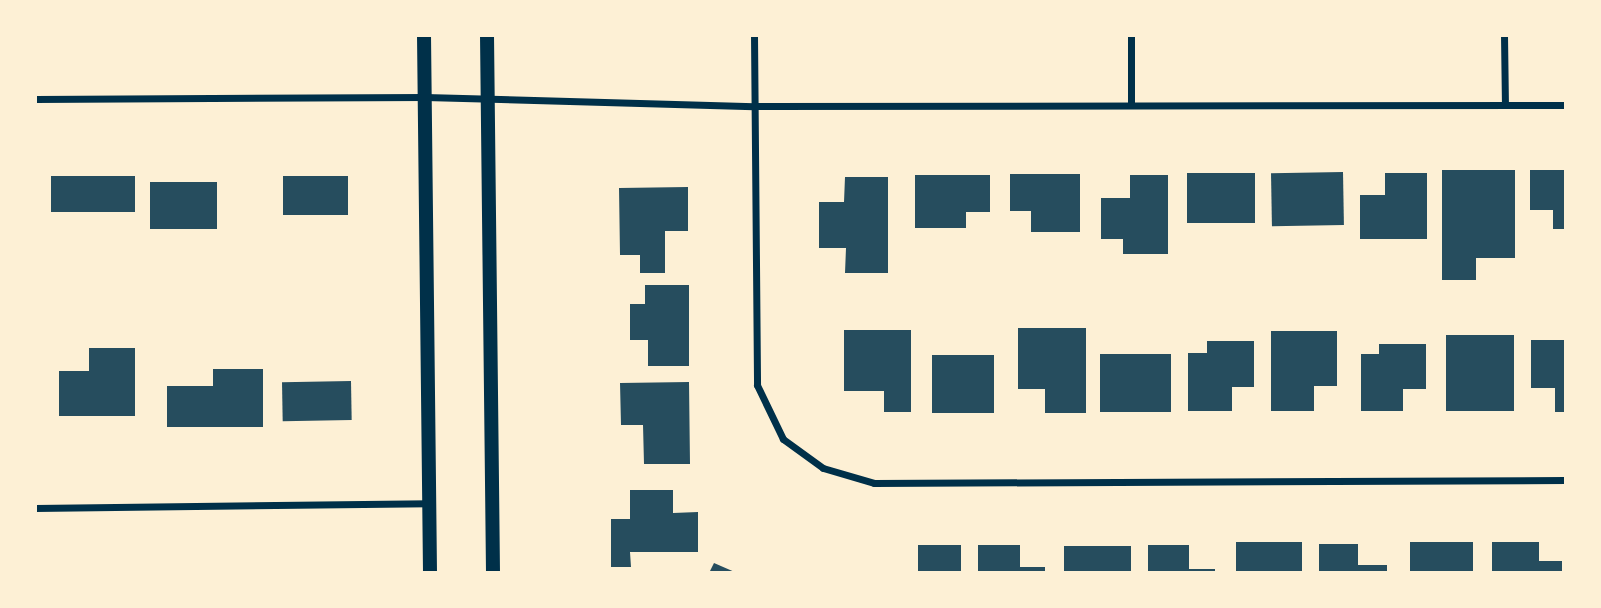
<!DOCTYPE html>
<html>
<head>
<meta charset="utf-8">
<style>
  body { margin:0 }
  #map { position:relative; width:1601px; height:608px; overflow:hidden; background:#fdf0d5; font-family:Karla,sans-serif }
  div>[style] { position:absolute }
  .building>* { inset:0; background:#264d5e; transform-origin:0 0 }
  .minor>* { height:7px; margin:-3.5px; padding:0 3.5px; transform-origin:3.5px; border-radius:3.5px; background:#003049 }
  .secondary>* { height:14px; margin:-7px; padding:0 7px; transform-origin:7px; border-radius:7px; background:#003049 }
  span { translate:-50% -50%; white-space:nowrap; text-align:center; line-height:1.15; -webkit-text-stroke:7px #fdf0d5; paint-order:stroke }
  .frame { position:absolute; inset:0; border:37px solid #fdf0d5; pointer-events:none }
</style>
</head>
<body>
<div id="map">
  <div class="building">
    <div style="clip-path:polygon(1442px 170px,1515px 170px,1515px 258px,1476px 258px,1476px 280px,1442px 280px)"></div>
    <div style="clip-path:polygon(1530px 170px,1566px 170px,1566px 229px,1553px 229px,1553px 210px,1530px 210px)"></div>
    <div style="left:1343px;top:172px;width:53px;height:72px;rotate:89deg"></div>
    <div style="left:1187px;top:173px;width:68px;height:50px"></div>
    <div style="clip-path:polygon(1385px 173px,1427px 173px,1427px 239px,1360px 239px,1360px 195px,1385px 195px)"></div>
    <div style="clip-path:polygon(1010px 174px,1080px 174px,1080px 232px,1031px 232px,1031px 211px,1010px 211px)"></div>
    <div style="clip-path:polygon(915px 175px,990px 175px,990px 212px,966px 212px,966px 228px,915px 228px)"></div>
    <div style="clip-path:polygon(1130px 175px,1168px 175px,1168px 254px,1123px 254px,1123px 239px,1101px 239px,1101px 198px,1130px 198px)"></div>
    <div style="left:51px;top:176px;width:84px;height:36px"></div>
    <div style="left:348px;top:176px;width:39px;height:65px;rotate:90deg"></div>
    <div style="clip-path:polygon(845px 177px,888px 177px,888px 273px,845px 273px,846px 248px,819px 248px,819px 202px,844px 202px)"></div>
    <div style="left:150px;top:182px;width:67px;height:47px"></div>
    <div style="clip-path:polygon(688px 187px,688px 231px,665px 231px,665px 273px,640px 273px,640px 255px,620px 255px,619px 188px)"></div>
    <div style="clip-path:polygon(645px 285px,689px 285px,689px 366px,648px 366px,648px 340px,630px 340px,630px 304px,645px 304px)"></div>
    <div style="clip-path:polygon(1018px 328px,1086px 328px,1086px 413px,1045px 413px,1045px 389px,1018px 389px)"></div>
    <div style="clip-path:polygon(844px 330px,911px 330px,911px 412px,884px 412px,884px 391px,844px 391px)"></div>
    <div style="clip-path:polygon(1271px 331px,1337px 331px,1337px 386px,1314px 386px,1314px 411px,1271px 411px)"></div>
    <div style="left:1446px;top:335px;width:68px;height:76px"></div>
    <div style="clip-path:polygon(1531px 340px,1566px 340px,1566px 412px,1555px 412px,1555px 388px,1531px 388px)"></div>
    <div style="clip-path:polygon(1207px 341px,1254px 341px,1254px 387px,1232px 387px,1232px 411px,1188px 411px,1188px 353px,1207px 353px)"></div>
    <div style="clip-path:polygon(1379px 344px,1426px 344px,1426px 389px,1403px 389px,1403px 411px,1361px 411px,1361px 354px,1379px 354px)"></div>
    <div style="clip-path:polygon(89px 348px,135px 348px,135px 416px,59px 416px,59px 371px,89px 371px)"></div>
    <div style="left:1100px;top:354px;width:71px;height:58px"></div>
    <div style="left:932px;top:355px;width:62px;height:58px"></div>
    <div style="clip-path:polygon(213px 369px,263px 369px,263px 427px,167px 427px,167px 386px,213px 386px)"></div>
    <div style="left:351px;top:381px;width:39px;height:69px;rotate:89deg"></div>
    <div style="clip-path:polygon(689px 382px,690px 464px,644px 464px,643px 425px,621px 425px,620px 383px)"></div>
    <div style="clip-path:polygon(630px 490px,673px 490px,673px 513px,698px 512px,698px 552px,630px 552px,631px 567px,611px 567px,611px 519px,630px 519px)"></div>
    <div style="left:1236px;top:542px;width:66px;height:31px"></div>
    <div style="left:1410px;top:542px;width:63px;height:31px"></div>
    <div style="clip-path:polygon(1492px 542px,1539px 542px,1539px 561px,1562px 561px,1562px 573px,1492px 573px)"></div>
    <div style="clip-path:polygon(1319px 544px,1358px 544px,1358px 565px,1387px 565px,1387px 573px,1319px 573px)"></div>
    <div style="left:918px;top:545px;width:43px;height:28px"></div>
    <div style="clip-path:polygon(978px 545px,1020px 545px,1020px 567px,1045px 567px,1045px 573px,978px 573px)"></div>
    <div style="clip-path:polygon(1148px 545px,1189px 545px,1189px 569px,1215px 569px,1215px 573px,1148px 573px)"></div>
    <div style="left:1064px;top:546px;width:67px;height:27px"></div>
    <div style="clip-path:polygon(714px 563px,737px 573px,709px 573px)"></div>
  </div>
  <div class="minor">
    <div style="left:754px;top:35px;width:350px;rotate:89.5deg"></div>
    <div style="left:757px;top:385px;width:60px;rotate:64.3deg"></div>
    <div style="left:783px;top:439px;width:49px;rotate:35.9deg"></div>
    <div style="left:823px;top:468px;width:53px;rotate:16.4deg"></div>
    <div style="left:874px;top:483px;width:692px;rotate:-0.25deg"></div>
    <div style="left:1131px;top:35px;width:69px;rotate:90deg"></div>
    <div style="left:1504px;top:35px;width:70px;rotate:89.2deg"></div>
    <div style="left:35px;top:99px;width:390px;rotate:-0.3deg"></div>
    <div style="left:425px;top:97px;width:329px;rotate:1.6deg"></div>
    <div style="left:754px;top:106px;width:812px;rotate:-0.07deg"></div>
    <div style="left:35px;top:508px;width:394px;rotate:-0.7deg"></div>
  </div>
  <div class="secondary">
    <div style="left:424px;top:35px;width:538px;rotate:89.36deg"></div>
    <div style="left:487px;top:35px;width:538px;rotate:89.36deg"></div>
  </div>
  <div class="frame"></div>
</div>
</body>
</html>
